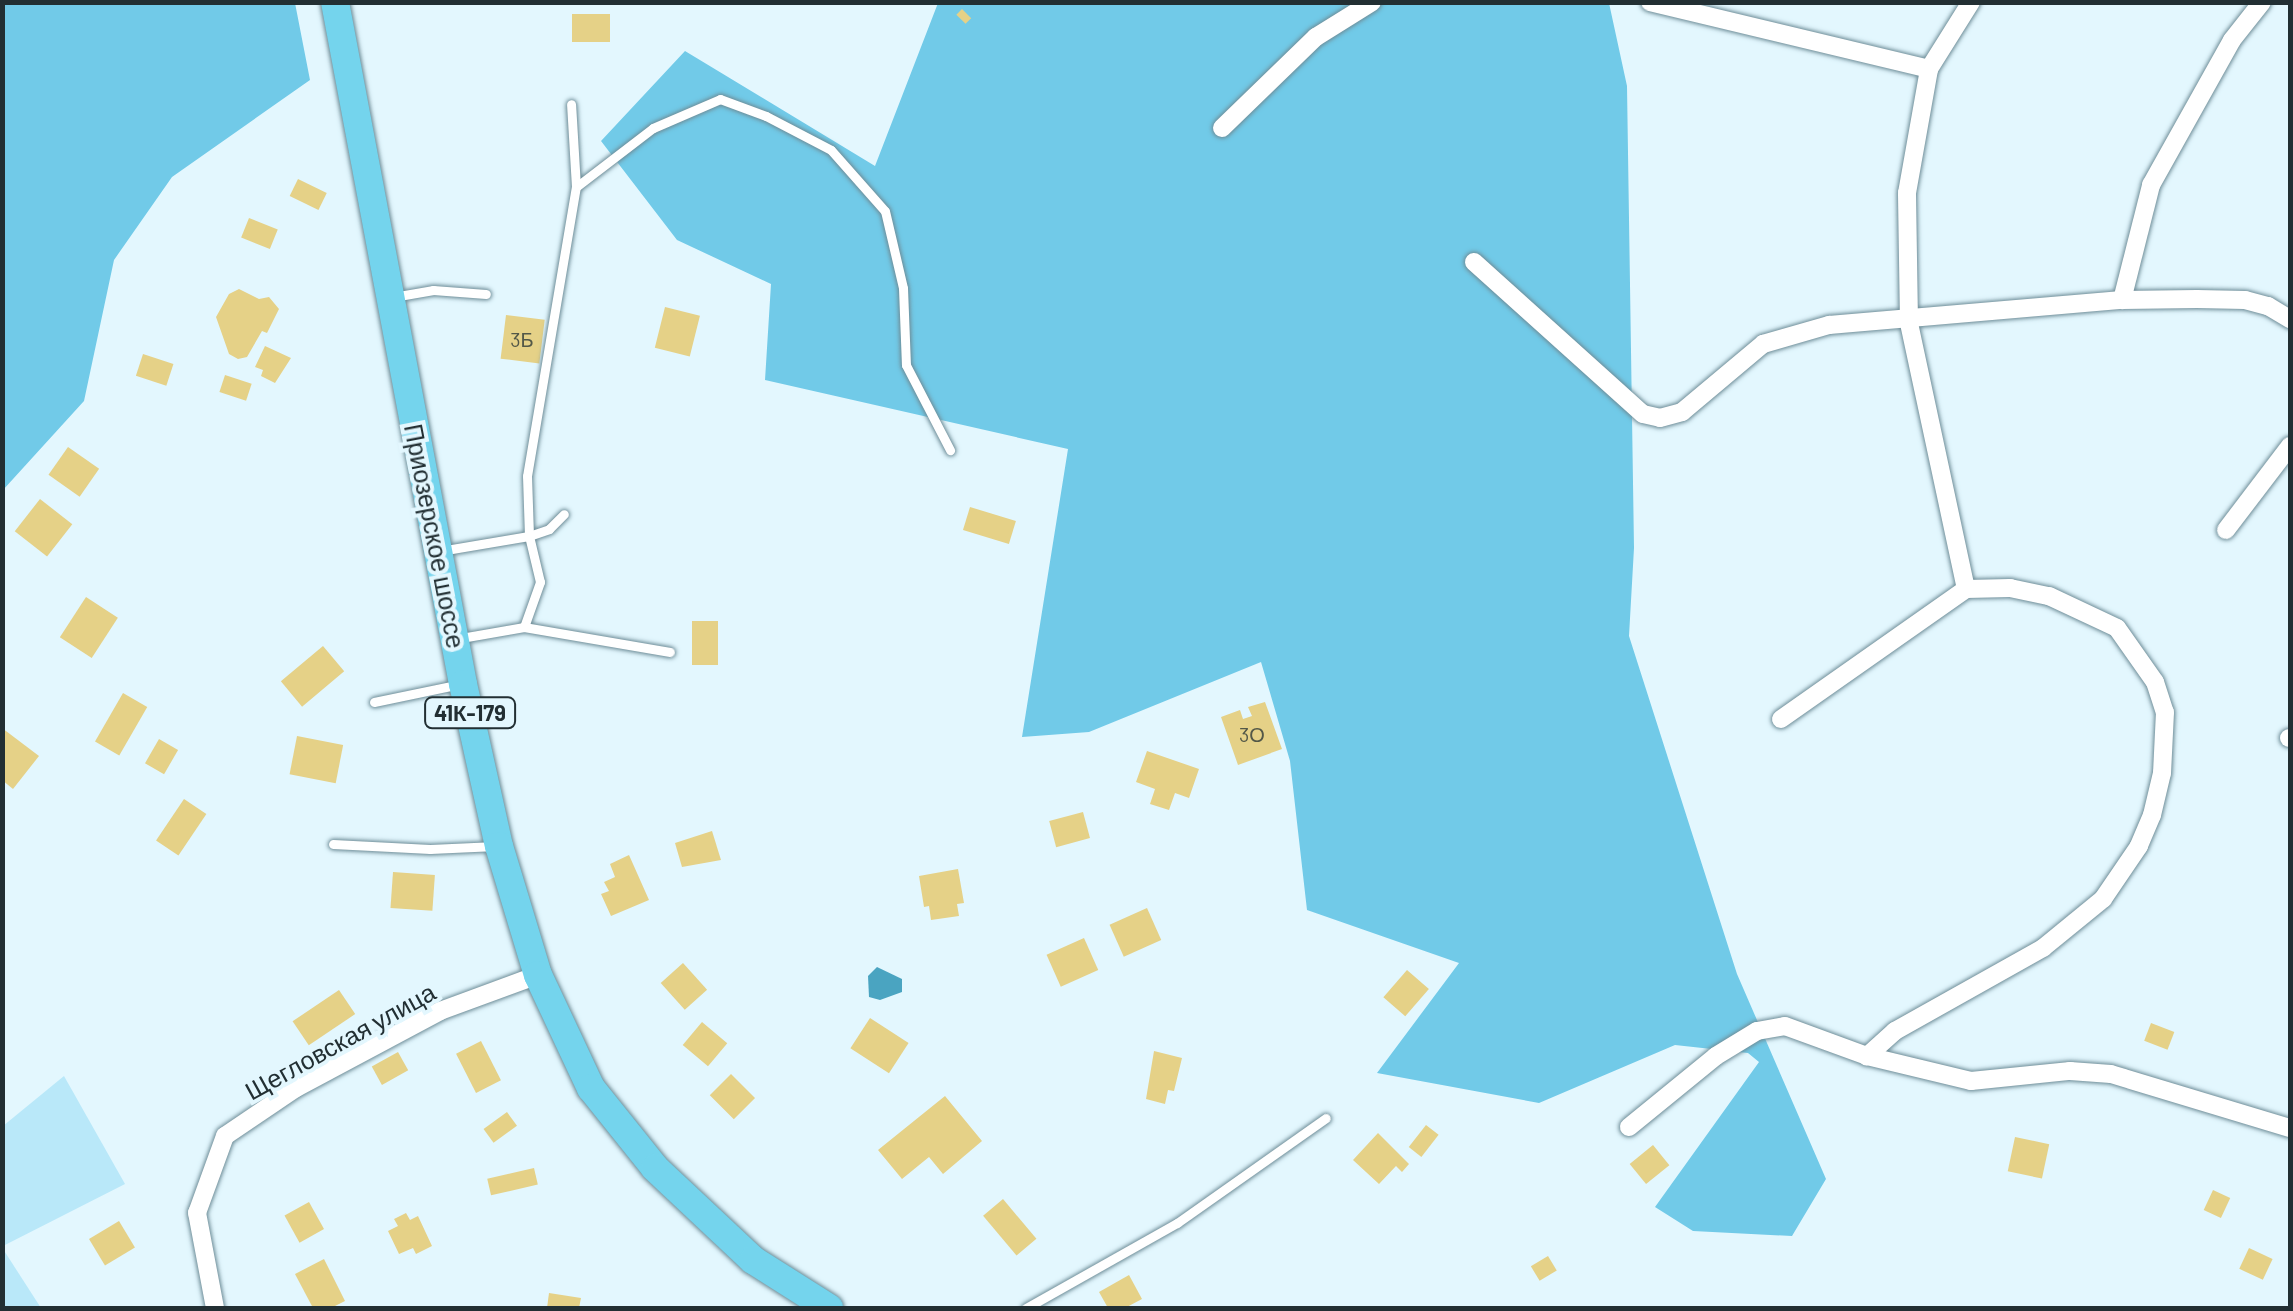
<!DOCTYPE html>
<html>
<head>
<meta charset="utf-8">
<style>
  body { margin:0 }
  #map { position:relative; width:2293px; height:1311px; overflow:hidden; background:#e3f7fe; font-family:Barlow,sans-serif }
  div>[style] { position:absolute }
  .green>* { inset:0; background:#b9e8f9 }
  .forest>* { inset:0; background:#71cae8 }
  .water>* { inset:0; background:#4aa4c1 }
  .building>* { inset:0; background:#e5d187; transform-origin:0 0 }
  .roads { filter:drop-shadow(0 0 2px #6e8d98) drop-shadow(0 0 2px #6e8d98) }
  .lane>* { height:9px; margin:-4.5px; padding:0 4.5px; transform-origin:4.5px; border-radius:4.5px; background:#fff }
  .street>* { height:18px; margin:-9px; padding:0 9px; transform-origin:9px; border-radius:9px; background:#fff }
  .primary>* { height:28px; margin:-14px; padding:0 14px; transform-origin:14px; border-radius:14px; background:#74d4ed }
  span { translate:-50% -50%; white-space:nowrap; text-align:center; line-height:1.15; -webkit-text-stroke:8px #e3f7fe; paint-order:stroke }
  .number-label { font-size:20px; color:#535848 }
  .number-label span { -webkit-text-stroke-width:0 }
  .shield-label span { padding:2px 8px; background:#e3f7fe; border:2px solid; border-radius:8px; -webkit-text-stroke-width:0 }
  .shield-label { font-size:22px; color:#222f33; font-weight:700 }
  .street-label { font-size:25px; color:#222f33 }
  .frame { position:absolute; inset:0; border:5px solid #222f33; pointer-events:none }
</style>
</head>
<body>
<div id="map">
  <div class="green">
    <div style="clip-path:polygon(64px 1076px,125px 1184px,3px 1246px,3px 1126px)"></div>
    <div style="clip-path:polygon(3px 1249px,41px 1308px,3px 1308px)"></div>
  </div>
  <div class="forest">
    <div style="clip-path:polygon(3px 2px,295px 3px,310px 80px,172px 177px,114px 260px,84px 401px,3px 490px)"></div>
    <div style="clip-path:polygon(938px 3px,1609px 3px,1627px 86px,1634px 548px,1629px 636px,1737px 974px,1826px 1179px,1792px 1236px,1693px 1231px,1655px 1207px,1759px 1062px,1748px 1053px,1675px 1045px,1539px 1103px,1377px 1073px,1459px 963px,1307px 910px,1290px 761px,1261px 662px,1089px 732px,1022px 737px,1068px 449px,765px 380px,771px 284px,677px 240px,601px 141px,685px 51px,875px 166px)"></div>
  </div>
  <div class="water">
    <div style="clip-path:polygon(877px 967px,902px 979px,902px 992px,880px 1000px,869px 997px,868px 976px)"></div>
  </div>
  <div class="building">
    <div style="left:962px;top:9px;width:13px;height:8px;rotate:45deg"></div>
    <div style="left:572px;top:14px;width:38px;height:28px"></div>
    <div style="left:298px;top:179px;width:32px;height:19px;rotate:26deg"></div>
    <div style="left:249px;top:218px;width:31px;height:21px;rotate:22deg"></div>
    <div style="clip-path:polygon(239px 289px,259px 299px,269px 297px,279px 309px,267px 333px,262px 331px,247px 357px,238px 359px,229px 354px,216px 317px,229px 294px)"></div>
    <div style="left:665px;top:307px;width:36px;height:42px;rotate:14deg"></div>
    <div style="left:506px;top:315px;width:39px;height:44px;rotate:7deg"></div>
    <div style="clip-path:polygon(265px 346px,291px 358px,275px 383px,261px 376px,263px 370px,255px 367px)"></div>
    <div style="left:143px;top:354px;width:32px;height:23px;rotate:18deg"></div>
    <div style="left:225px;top:375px;width:28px;height:18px;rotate:18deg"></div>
    <div style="left:68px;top:447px;width:38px;height:34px;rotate:35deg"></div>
    <div style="left:40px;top:499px;width:41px;height:41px;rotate:38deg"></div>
    <div style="left:970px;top:507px;width:48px;height:24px;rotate:17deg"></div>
    <div style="left:86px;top:597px;width:38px;height:48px;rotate:33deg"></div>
    <div style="left:692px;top:621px;width:26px;height:44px"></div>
    <div style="left:323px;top:646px;width:33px;height:55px;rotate:50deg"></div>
    <div style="left:123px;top:693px;width:28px;height:56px;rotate:30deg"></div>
    <div style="clip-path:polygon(1265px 702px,1282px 749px,1238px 765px,1221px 717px,1240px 710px,1243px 719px,1252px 716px,1248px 707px)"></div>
    <div style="clip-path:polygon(2px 728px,39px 756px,13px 789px,2px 780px)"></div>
    <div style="left:297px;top:736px;width:47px;height:39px;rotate:11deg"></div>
    <div style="left:159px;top:739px;width:22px;height:28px;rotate:30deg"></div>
    <div style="clip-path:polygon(1147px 751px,1199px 769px,1189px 798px,1175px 793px,1169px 810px,1150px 804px,1155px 789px,1136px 782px)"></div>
    <div style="left:184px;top:799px;width:27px;height:50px;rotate:34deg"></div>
    <div style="left:1083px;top:812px;width:27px;height:35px;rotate:75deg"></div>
    <div style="clip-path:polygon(712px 831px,721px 860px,682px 867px,675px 843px)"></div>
    <div style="clip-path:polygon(629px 855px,649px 900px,611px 916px,601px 894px,609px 891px,604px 882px,615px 877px,610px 864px)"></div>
    <div style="clip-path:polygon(958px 869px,964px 903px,957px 904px,959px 916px,931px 920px,929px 906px,924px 907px,919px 876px)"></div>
    <div style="left:393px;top:872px;width:42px;height:36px;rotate:4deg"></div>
    <div style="left:1147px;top:908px;width:35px;height:41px;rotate:66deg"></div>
    <div style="left:1084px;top:938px;width:35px;height:41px;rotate:66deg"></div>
    <div style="left:683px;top:963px;width:36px;height:30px;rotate:48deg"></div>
    <div style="left:1407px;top:970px;width:29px;height:36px;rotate:41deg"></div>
    <div style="left:339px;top:990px;width:29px;height:56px;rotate:56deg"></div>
    <div style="left:870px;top:1018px;width:46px;height:36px;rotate:33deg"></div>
    <div style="left:702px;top:1022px;width:33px;height:30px;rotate:40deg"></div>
    <div style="left:2151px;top:1023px;width:25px;height:19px;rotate:21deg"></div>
    <div style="left:481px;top:1041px;width:44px;height:28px;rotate:63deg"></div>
    <div style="clip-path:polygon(1154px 1051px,1182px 1058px,1174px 1091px,1168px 1090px,1165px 1104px,1146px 1099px)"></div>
    <div style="left:398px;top:1052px;width:21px;height:30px;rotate:61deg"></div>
    <div style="left:731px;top:1074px;width:34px;height:30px;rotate:45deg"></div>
    <div style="clip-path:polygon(945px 1096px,982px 1141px,943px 1174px,929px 1157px,902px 1179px,878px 1150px)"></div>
    <div style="left:507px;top:1112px;width:17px;height:29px;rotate:54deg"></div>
    <div style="left:1426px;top:1125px;width:16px;height:28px;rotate:38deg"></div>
    <div style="clip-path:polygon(1378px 1133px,1409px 1164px,1402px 1172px,1396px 1166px,1379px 1184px,1353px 1160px)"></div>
    <div style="left:2015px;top:1137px;width:35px;height:35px;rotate:12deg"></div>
    <div style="left:1653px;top:1145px;width:26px;height:30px;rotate:51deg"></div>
    <div style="left:534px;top:1168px;width:17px;height:48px;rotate:77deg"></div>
    <div style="left:2213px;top:1190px;width:19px;height:22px;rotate:25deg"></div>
    <div style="left:1003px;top:1199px;width:52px;height:26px;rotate:50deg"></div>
    <div style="left:309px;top:1202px;width:31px;height:28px;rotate:61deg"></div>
    <div style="clip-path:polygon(406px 1213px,410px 1220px,418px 1216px,432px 1246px,416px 1254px,413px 1248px,399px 1254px,388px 1231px,398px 1226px,394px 1219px)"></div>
    <div style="left:119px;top:1221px;width:31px;height:35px;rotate:59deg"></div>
    <div style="left:2249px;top:1248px;width:26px;height:23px;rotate:25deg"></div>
    <div style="left:1548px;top:1256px;width:17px;height:20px;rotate:59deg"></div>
    <div style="clip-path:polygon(324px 1259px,345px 1301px,331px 1308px,313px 1308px,295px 1274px)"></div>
    <div style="clip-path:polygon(1129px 1275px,1142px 1299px,1125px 1308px,1108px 1308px,1099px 1292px)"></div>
    <div style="clip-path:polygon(549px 1293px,581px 1298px,579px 1308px,547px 1308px)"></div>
  </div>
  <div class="roads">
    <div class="lane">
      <div style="left:576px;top:187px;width:97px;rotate:-37.5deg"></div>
      <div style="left:653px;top:128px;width:73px;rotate:-23.4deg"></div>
      <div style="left:720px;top:99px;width:49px;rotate:20.3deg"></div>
      <div style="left:766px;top:116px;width:73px;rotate:27.6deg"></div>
      <div style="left:831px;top:150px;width:81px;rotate:48.5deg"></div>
      <div style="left:885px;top:211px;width:79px;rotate:76.8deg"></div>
      <div style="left:903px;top:288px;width:77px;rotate:87.8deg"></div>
      <div style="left:906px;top:365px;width:96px;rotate:62.6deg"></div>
      <div style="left:393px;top:297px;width:41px;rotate:-9.9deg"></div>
      <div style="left:433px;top:290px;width:53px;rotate:4.3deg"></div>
      <div style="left:440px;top:551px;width:90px;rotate:-9.6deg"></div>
      <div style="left:529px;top:536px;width:21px;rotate:-19deg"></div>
      <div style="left:549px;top:529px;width:21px;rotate:-45deg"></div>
      <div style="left:524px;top:627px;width:48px;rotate:-70.4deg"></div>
      <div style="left:540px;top:582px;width:47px;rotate:-103.4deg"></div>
      <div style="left:529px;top:536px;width:60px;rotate:-91.9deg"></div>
      <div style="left:527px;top:476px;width:293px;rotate:-80.4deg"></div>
      <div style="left:576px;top:187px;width:83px;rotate:-93.4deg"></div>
      <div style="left:461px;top:638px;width:64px;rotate:-9.9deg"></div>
      <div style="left:524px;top:627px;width:148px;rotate:9.7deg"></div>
      <div style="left:374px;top:702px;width:89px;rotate:-11.7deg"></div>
      <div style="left:333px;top:844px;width:97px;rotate:3deg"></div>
      <div style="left:430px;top:849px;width:66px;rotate:-2.6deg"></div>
      <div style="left:1026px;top:1308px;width:173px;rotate:-29.4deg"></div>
      <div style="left:1177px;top:1223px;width:182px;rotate:-35.2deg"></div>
    </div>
    <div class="street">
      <div style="left:1650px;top:2px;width:287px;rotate:13.5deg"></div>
      <div style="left:1222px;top:128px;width:131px;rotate:-44.1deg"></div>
      <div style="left:1316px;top:37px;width:66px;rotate:-32deg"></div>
      <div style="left:1474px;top:262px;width:227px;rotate:42deg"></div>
      <div style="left:1643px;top:414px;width:17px;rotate:13deg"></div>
      <div style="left:1660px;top:418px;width:23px;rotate:-15deg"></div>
      <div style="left:1682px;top:412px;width:106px;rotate:-40deg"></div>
      <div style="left:1763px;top:344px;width:69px;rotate:-16.1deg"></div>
      <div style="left:1829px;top:325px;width:294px;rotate:-4.9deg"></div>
      <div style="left:2122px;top:300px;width:75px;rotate:-0.8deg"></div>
      <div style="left:2197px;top:299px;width:48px;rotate:1.2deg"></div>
      <div style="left:2245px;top:300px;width:24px;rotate:15deg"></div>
      <div style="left:2268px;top:306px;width:26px;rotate:31deg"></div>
      <div style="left:2122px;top:300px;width:119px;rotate:-75.8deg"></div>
      <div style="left:2151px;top:185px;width:166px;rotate:-60.8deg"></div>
      <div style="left:2232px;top:40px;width:48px;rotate:-51.7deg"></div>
      <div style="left:2226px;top:530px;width:106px;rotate:-52.7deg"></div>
      <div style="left:1966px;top:589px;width:273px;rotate:-102.1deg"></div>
      <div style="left:1909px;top:322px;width:129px;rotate:-90.9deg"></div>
      <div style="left:1907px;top:193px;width:126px;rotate:-79.9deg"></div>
      <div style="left:1929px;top:69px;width:79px;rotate:-57.9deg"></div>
      <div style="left:1781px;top:719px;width:226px;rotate:-35.1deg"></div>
      <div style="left:1966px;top:589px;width:44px;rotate:-1.3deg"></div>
      <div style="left:2010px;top:588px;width:40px;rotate:12deg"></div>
      <div style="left:2049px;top:596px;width:75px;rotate:25.2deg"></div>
      <div style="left:2117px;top:628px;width:66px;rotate:54.9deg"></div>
      <div style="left:2155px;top:682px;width:32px;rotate:72deg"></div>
      <div style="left:2165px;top:712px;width:61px;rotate:92.8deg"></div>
      <div style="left:2162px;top:773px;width:43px;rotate:103.4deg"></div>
      <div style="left:2152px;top:815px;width:34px;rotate:113deg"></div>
      <div style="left:2139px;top:846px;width:64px;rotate:124.2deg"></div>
      <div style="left:2103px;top:899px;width:77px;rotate:140.8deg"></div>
      <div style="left:2043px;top:948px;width:170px;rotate:150.7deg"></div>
      <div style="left:1895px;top:1031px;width:38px;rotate:138deg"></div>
      <div style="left:2289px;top:738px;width:1px"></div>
      <div style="left:1629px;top:1127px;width:112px;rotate:-39.2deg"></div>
      <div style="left:1716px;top:1056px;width:48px;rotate:-31.4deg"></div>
      <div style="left:1757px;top:1031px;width:28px;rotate:-10deg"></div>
      <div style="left:1785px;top:1026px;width:87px;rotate:20.1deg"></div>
      <div style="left:1867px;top:1056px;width:107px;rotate:13.5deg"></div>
      <div style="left:1971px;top:1081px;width:100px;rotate:-5.8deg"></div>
      <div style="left:2070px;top:1071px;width:41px;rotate:4.2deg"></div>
      <div style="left:2111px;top:1074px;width:187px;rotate:16.8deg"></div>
      <div style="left:215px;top:1308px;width:97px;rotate:-100.7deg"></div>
      <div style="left:197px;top:1213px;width:82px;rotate:-70deg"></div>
      <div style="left:225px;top:1136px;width:86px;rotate:-34.1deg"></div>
      <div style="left:296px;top:1088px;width:163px;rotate:-28.1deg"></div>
      <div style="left:440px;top:1011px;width:104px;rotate:-20.2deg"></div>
    </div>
    <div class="primary">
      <div style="left:335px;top:2px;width:694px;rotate:79.37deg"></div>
      <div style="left:463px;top:684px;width:166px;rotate:77.5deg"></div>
      <div style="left:499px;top:846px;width:135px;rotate:73.2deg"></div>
      <div style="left:538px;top:975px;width:125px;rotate:64.9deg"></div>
      <div style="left:591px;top:1088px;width:102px;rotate:51.3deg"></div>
      <div style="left:655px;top:1168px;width:134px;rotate:43.2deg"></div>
      <div style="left:753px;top:1260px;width:90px;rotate:32.3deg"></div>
    </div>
  </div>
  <div class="number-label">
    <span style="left:522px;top:339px">3Б</span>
    <span style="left:1252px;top:734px">3О</span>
  </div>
  <div class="shield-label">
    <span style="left:470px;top:713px">41К-179</span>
  </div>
  <div class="street-label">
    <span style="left:435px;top:536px;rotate:79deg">Приозерское шоссе</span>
    <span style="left:340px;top:1041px;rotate:-29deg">Щегловская улица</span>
  </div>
  <div class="frame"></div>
</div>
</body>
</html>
